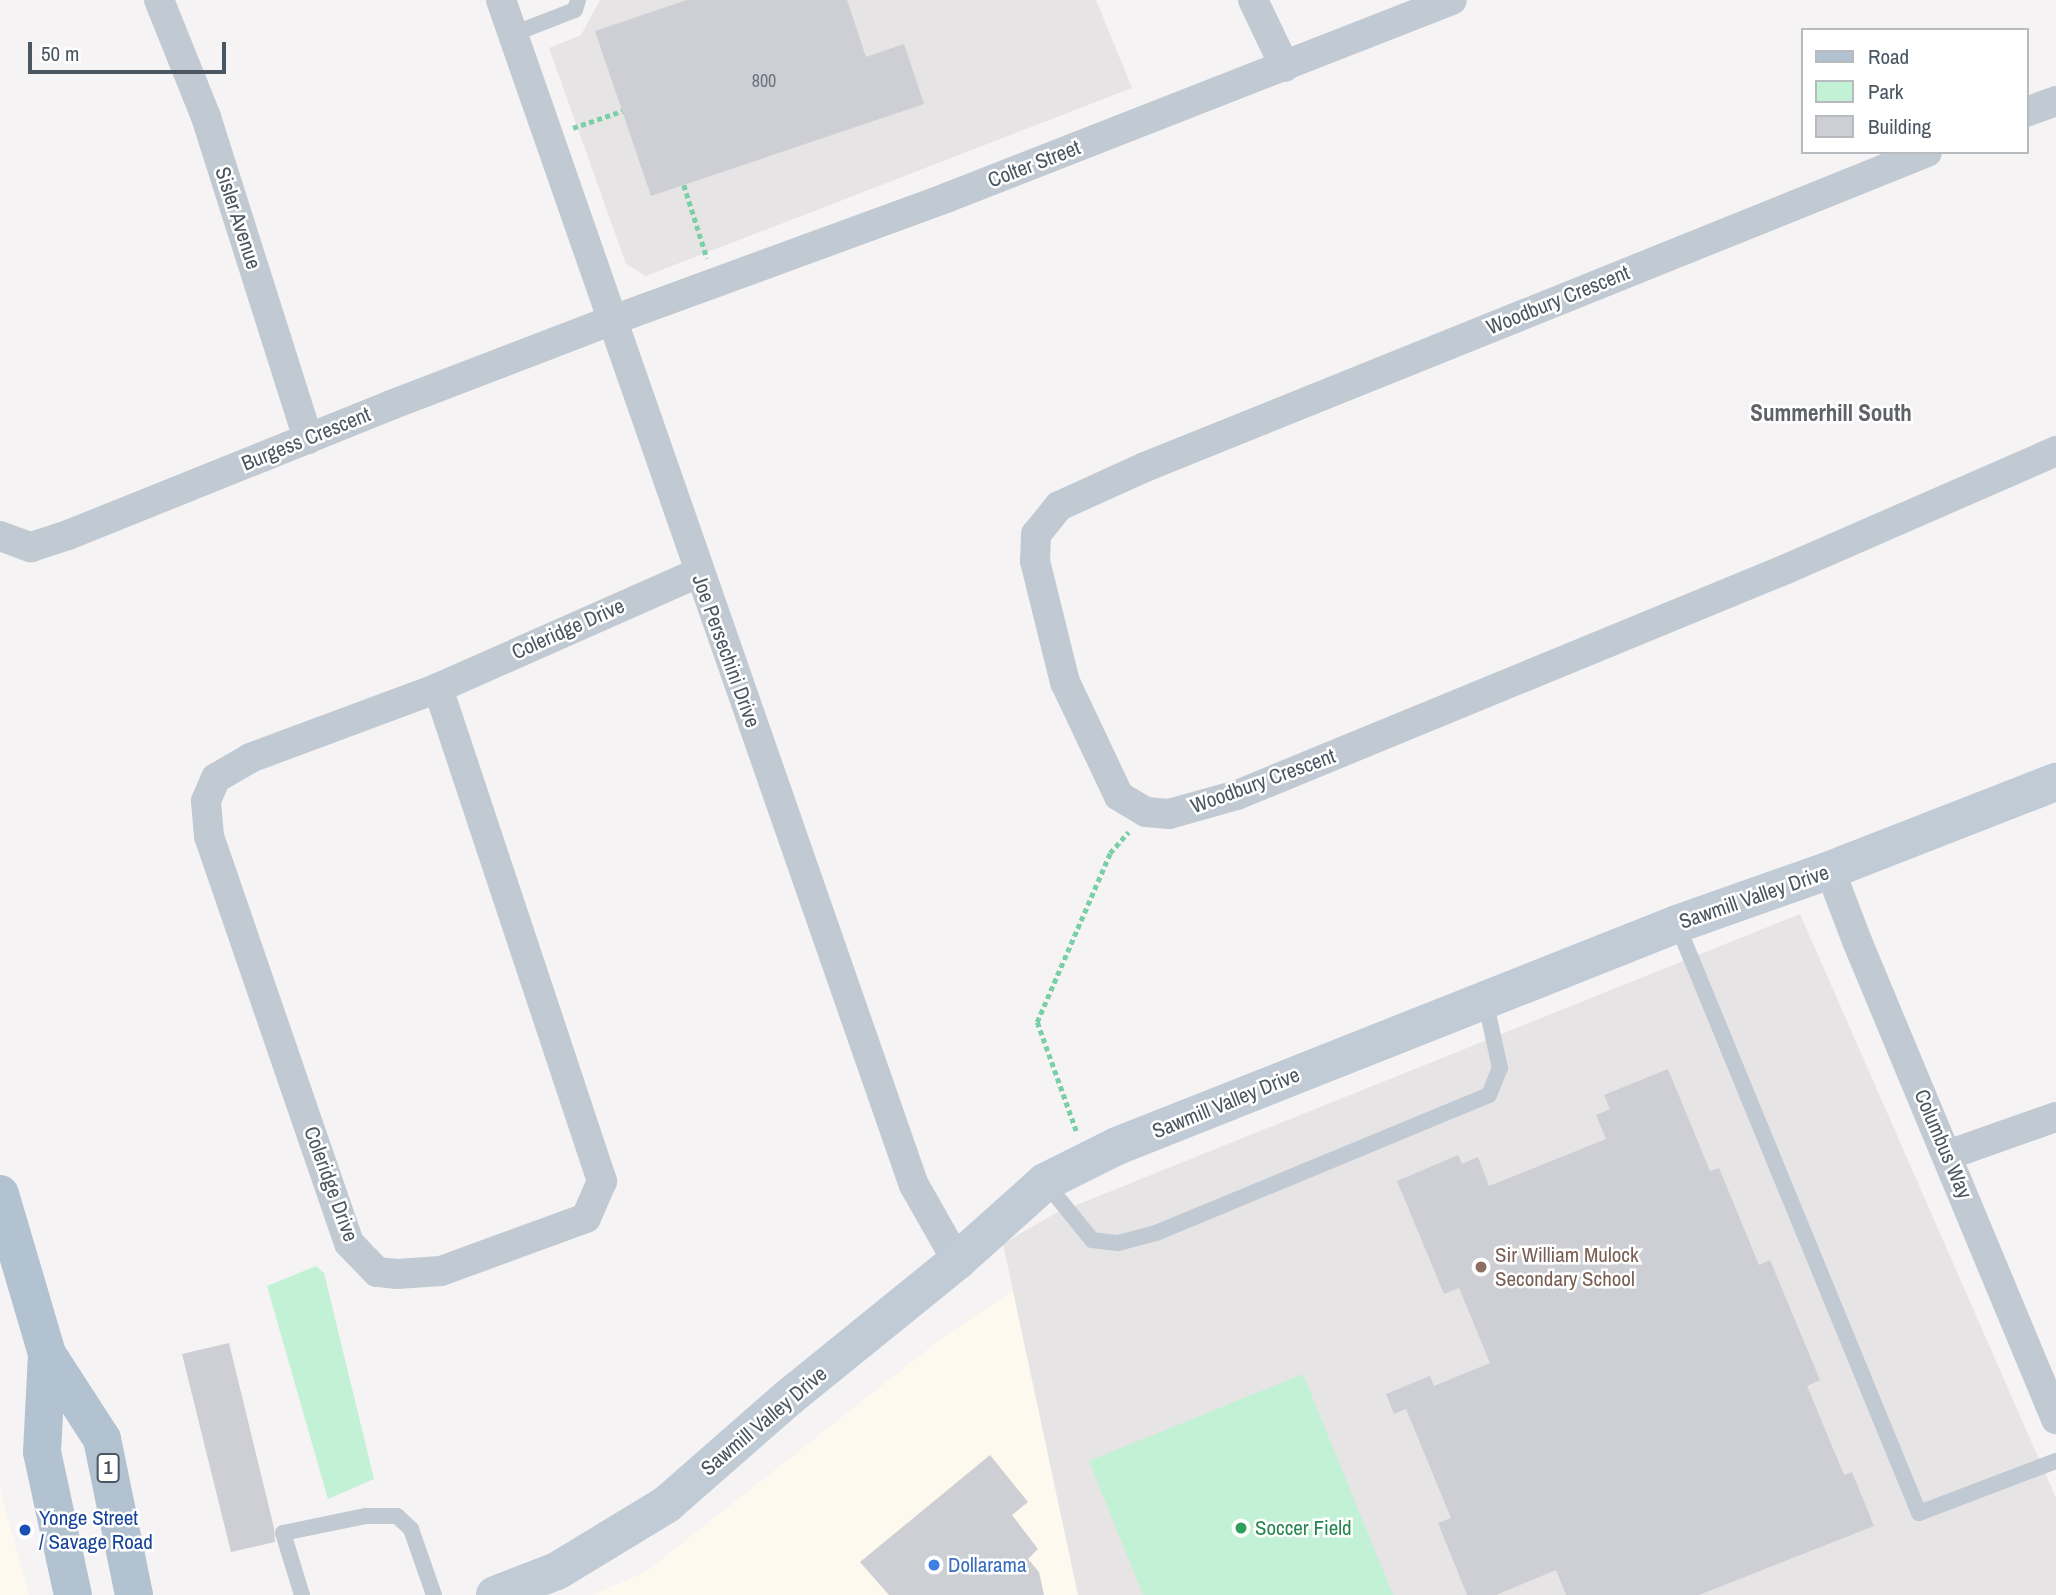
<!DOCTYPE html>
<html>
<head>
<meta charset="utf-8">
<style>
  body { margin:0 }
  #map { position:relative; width:2056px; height:1595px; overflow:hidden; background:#f5f3f3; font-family:"Archivo Narrow",sans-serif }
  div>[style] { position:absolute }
  .commercial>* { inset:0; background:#fdf9ef }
  .education>* { inset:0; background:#e6e4e5 }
  .green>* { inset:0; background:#c3f1d5 }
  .building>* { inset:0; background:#cdcfd5 }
  .path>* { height:4.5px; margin-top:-2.25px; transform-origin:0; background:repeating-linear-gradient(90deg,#7ad0a6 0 5px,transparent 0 8.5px) }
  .lane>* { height:16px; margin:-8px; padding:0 8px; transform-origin:8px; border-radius:8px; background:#c1cad2 }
  .street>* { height:30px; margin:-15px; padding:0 15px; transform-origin:15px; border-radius:15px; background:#c1cad2 }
  .secondary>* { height:38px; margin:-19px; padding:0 19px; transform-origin:19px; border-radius:19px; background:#c1cbd6 }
  .primary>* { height:38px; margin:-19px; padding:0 19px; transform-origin:19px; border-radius:19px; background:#b3c2d1 }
  .dots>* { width:19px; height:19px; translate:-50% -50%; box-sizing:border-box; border:4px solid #fff; border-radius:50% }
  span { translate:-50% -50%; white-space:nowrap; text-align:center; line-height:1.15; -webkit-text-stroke:5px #fff; paint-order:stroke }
  .number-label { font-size:18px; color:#6b747e }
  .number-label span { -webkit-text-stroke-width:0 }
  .shield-label span { padding:2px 5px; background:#fff; border:2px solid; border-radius:5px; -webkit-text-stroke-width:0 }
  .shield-label { font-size:19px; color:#4a5661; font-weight:700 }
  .street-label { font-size:21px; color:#4a5661 }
  .education-label { font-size:21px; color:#785e54 }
  .left { translate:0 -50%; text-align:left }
  .transit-label { font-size:21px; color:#164399 }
  .leisure-label { font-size:21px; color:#27864d }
  .shop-label { font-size:21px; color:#366cbe }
  .neighbourhood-label { font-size:23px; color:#5f6368; font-weight:700 }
  .legend { position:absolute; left:1801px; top:28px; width:228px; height:126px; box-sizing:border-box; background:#fff; border:2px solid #b7bbc0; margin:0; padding:9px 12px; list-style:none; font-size:21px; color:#4a5661 }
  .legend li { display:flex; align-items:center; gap:14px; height:35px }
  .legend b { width:35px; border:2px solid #b7bbc0 }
  .scale { position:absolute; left:28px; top:42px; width:198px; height:32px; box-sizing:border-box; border:4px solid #4a5661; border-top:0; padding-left:9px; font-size:21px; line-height:24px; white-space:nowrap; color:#4a5661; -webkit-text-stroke:5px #fff; paint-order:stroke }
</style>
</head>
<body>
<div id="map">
  <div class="commercial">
    <div style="clip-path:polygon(1013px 1291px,1078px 1595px,592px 1595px,647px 1571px,947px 1334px)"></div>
    <div style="clip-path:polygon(0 1489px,29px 1595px,0 1595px)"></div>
  </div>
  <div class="education">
    <div style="clip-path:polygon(600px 0,1096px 0,1132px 88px,646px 276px,626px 264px,549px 48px,581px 35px)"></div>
    <div style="clip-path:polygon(1800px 914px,2056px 1498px,2056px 1595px,1078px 1595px,1003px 1244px,1054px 1214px)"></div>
  </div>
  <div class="green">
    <div style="clip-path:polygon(316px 1266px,324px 1273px,374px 1479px,328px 1499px,267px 1286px)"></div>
    <div style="clip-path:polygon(1303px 1374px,1393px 1595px,1143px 1595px,1089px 1461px)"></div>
  </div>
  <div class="building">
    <div style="clip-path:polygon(687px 0,847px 0,866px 57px,904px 44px,924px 104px,651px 196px,595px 31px)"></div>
    <div style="clip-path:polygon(1668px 1069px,1710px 1171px,1719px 1168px,1759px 1265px,1770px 1260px,1820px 1380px,1807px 1386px,1844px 1475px,1852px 1472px,1874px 1526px,1699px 1595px,1566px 1595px,1556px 1570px,1496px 1595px,1467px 1595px,1438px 1523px,1451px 1518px,1406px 1409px,1394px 1414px,1386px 1394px,1430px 1376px,1434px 1386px,1490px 1363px,1459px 1288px,1444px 1294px,1397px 1181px,1458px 1155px,1462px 1164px,1478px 1157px,1489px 1186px,1606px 1139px,1596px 1115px,1610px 1109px,1604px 1095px)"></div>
    <div style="clip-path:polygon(229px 1343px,274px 1528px,275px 1542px,231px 1552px,182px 1354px)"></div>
    <div style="clip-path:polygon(990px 1455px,1028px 1502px,1012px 1515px,1038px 1549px,1028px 1559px,1039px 1572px,1044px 1595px,889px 1595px,860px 1562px)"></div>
  </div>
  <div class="path">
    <div style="left:573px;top:128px;width:52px;rotate:-19.1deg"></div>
    <div style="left:684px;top:185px;width:77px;rotate:72.5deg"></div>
    <div style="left:1076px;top:1131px;width:116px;rotate:-109.7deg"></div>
    <div style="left:1037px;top:1022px;width:184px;rotate:-66.6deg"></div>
    <div style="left:1110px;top:853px;width:28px;rotate:-49deg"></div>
  </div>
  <div class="lane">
    <div style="left:513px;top:34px;width:66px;rotate:-21.2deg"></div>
    <div style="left:575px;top:10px;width:10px;rotate:-73deg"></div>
    <div style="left:1677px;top:924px;width:637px;rotate:67.66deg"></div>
    <div style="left:1919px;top:1513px;width:147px;rotate:-20.8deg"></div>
    <div style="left:1045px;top:1182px;width:75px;rotate:51deg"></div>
    <div style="left:1092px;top:1240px;width:26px;rotate:7deg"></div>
    <div style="left:1118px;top:1243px;width:39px;rotate:-15deg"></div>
    <div style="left:1156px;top:1233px;width:360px;rotate:-22.5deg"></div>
    <div style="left:1489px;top:1095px;width:29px;rotate:-68deg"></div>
    <div style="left:1500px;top:1068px;width:70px;rotate:-102.4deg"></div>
    <div style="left:302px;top:1595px;width:65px;rotate:-107deg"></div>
    <div style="left:283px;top:1533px;width:85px;rotate:-11.6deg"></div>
    <div style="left:366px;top:1516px;width:31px"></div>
    <div style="left:397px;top:1516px;width:19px;rotate:43deg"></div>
    <div style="left:411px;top:1529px;width:70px;rotate:70.8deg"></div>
  </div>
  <div class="street">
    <div style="left:159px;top:0;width:126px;rotate:68.1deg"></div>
    <div style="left:206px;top:117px;width:338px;rotate:72.4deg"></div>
    <div style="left:501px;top:0;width:1255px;rotate:70.79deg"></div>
    <div style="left:914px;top:1185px;width:87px;rotate:60.5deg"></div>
    <div style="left:1253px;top:0;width:74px;rotate:64.5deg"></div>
    <div style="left:2026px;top:112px;width:32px;rotate:-20deg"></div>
    <div style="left:1927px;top:152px;width:843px;rotate:158.06deg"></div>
    <div style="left:1145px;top:467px;width:94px;rotate:155.6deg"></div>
    <div style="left:1059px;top:506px;width:36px;rotate:129deg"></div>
    <div style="left:1036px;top:534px;width:27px;rotate:92deg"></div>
    <div style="left:1035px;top:561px;width:125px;rotate:76.1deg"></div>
    <div style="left:1065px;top:682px;width:126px;rotate:64.7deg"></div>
    <div style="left:1119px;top:796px;width:31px;rotate:31deg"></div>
    <div style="left:1146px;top:812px;width:23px;rotate:5deg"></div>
    <div style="left:1169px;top:814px;width:71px;rotate:-15.6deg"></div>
    <div style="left:1237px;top:795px;width:591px;rotate:-22.36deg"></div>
    <div style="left:1784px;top:570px;width:297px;rotate:-23.6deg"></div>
    <div style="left:0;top:536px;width:33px;rotate:20deg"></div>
    <div style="left:31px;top:547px;width:39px;rotate:-18deg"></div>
    <div style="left:68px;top:535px;width:348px;rotate:-21.9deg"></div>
    <div style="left:391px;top:405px;width:238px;rotate:-21deg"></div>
    <div style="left:613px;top:320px;width:355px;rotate:-20.1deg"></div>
    <div style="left:946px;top:198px;width:543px;rotate:-21.37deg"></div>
    <div style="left:438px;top:688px;width:520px;rotate:71.6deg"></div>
    <div style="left:602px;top:1181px;width:40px;rotate:113.4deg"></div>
    <div style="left:586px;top:1218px;width:154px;rotate:159.9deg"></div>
    <div style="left:441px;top:1271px;width:44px;rotate:176.1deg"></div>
    <div style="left:397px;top:1274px;width:20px;rotate:-174deg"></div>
    <div style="left:377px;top:1272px;width:40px;rotate:-134deg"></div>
    <div style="left:349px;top:1243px;width:430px;rotate:-109deg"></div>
    <div style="left:209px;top:836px;width:35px;rotate:-95deg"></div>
    <div style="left:206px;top:801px;width:25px;rotate:-67deg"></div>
    <div style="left:216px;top:778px;width:39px;rotate:-30deg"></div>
    <div style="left:250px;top:758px;width:201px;rotate:-20.4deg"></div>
    <div style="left:438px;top:688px;width:284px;rotate:-23.9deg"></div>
    <div style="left:1830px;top:870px;width:76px;rotate:69.2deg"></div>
    <div style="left:1857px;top:941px;width:518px;rotate:67.4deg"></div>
    <div style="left:1948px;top:1155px;width:114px;rotate:-19.4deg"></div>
  </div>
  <div class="secondary">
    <div style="left:495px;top:1595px;width:66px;rotate:-21.2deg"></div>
    <div style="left:557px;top:1571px;width:129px;rotate:-31.3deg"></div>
    <div style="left:667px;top:1504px;width:161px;rotate:-41.2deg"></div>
    <div style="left:788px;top:1398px;width:218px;rotate:-39deg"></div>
    <div style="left:957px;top:1261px;width:118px;rotate:-41.9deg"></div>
    <div style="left:1045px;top:1182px;width:80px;rotate:-26.6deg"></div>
    <div style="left:1117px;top:1146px;width:602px;rotate:-21.62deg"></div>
    <div style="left:1677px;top:924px;width:162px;rotate:-19.4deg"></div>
    <div style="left:1830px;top:870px;width:243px;rotate:-21.3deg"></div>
  </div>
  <div class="primary">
    <div style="left:0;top:1194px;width:167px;rotate:73.6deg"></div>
    <div style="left:47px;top:1354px;width:101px;rotate:57.1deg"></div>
    <div style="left:102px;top:1439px;width:159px;rotate:78.4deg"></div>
    <div style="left:47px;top:1354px;width:98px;rotate:92.9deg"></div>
    <div style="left:42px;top:1452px;width:146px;rotate:77.8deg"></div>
  </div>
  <div class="dots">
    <div style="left:1481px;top:1267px;background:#8d6e63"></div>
    <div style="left:1241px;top:1528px;background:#2e9e5b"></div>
    <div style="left:25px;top:1530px;background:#1a4fb4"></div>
    <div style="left:934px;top:1565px;background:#3f7fe0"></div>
  </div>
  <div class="number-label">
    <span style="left:764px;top:81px">800</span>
  </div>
  <div class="shield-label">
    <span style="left:108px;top:1468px">1</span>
  </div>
  <div class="street-label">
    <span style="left:1034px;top:164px;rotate:-21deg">Colter Street</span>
    <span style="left:238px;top:218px;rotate:72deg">Sisler Avenue</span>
    <span style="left:1558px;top:300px;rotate:-22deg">Woodbury Crescent</span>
    <span style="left:306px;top:439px;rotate:-22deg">Burgess Crescent</span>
    <span style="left:568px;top:629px;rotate:-24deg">Coleridge Drive</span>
    <span style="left:726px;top:651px;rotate:70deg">Joe Persechini Drive</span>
    <span style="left:1263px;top:781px;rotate:-20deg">Woodbury Crescent</span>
    <span style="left:1754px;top:897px;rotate:-19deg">Sawmill Valley Drive</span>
    <span style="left:1226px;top:1103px;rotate:-22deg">Sawmill Valley Drive</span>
    <span style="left:1943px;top:1144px;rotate:67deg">Columbus Way</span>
    <span style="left:331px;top:1184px;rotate:70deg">Coleridge Drive</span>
    <span style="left:764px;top:1421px;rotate:-40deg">Sawmill Valley Drive</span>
  </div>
  <div class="education-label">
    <span class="left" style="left:1495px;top:1267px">Sir William Mulock<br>Secondary School</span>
  </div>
  <div class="transit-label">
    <span class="left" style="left:39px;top:1530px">Yonge Street<br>/ Savage Road</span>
  </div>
  <div class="leisure-label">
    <span class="left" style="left:1255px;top:1528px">Soccer Field</span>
  </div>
  <div class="shop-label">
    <span class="left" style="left:948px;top:1565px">Dollarama</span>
  </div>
  <div class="neighbourhood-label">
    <span style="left:1831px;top:413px">Summerhill South</span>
  </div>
  <ul class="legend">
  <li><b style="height:9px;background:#b3c2d1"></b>Road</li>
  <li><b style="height:19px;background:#c3f1d5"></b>Park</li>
  <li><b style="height:19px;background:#cdcfd5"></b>Building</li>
  </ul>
  <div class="scale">50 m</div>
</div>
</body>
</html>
